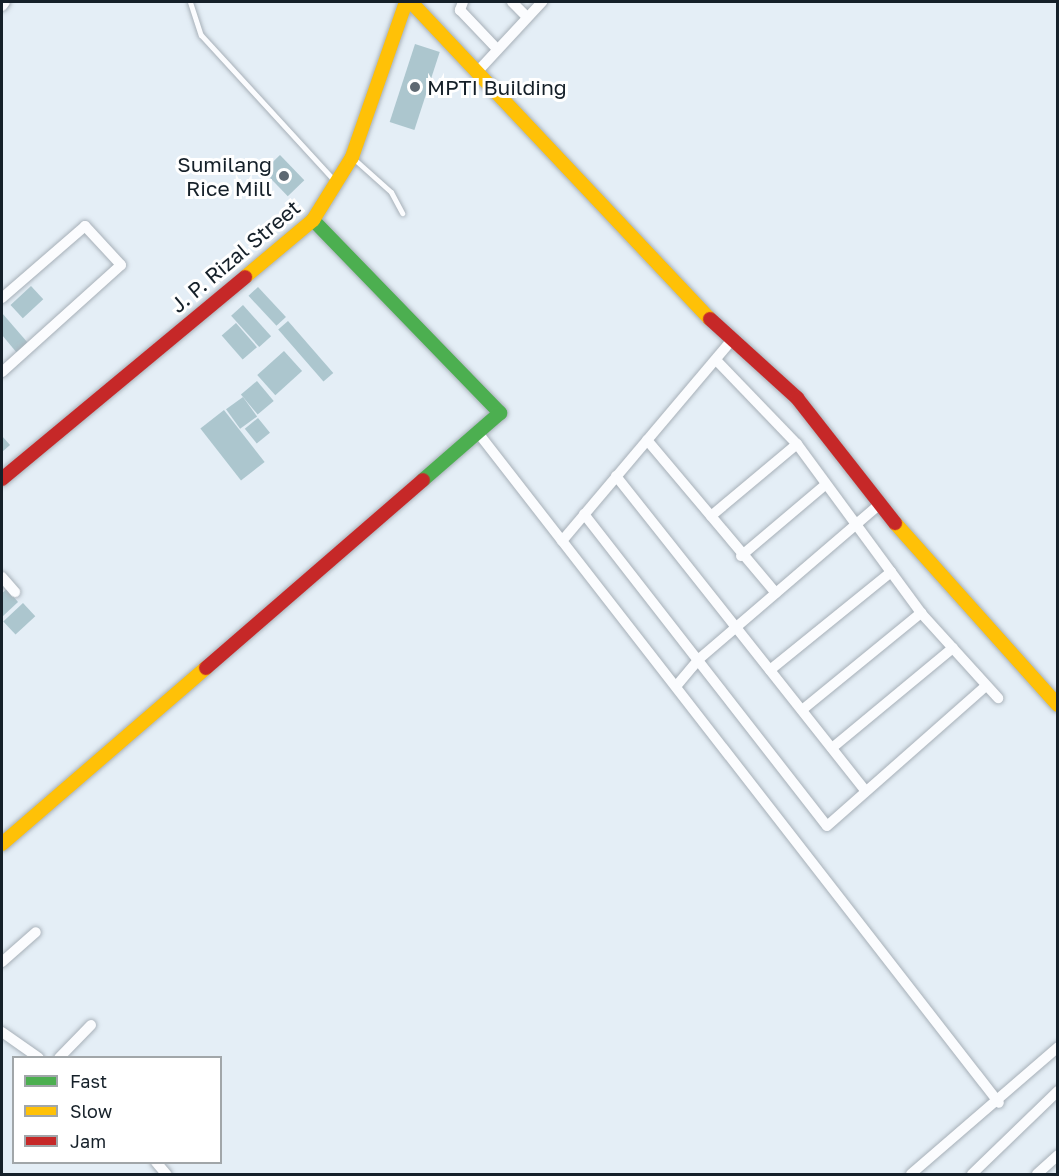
<!DOCTYPE html>
<html>
<head>
<meta charset="utf-8">
<style>
  body { margin:0 }
  #map { position:relative; width:1059px; height:1176px; overflow:hidden; background:#e4eef6; font-family:"Golos Text",sans-serif }
  div>[style] { position:absolute }
  .building>* { inset:0; background:#acc6ce; transform-origin:0 0 }
  .roads { filter:drop-shadow(0 0 2px #a7b0b8) drop-shadow(0 0 2px #a7b0b8) }
  .lane>* { height:5px; margin:-2.5px; padding:0 2.5px; transform-origin:2.5px; border-radius:2.5px; background:#fbfcfe }
  .street>* { height:10px; margin:-5px; padding:0 5px; transform-origin:5px; border-radius:5px; background:#fbfcfe }
  .fast>* { height:14px; margin:-7px; padding:0 7px; transform-origin:7px; border-radius:7px; background:#4caf50 }
  .slow>* { height:14px; margin:-7px; padding:0 7px; transform-origin:7px; border-radius:7px; background:#ffc107 }
  .jam>* { height:14px; margin:-7px; padding:0 7px; transform-origin:7px; border-radius:7px; background:#c62828 }
  .dots>* { width:16px; height:16px; translate:-50% -50%; box-sizing:border-box; border:3px solid #fff; border-radius:50% }
  span { translate:-50% -50%; white-space:nowrap; text-align:center; line-height:1.15; -webkit-text-stroke:6px #fff; paint-order:stroke }
  .poi-label { font-size:21px; color:#152029 }
  .left { translate:0 -50%; text-align:left }
  .right { translate:-100% -50%; text-align:right }
  .street-label { font-size:21px; color:#152029 }
  .frame { position:absolute; inset:0; border:3px solid #152029; pointer-events:none }
  .legend { position:absolute; left:12px; top:1056px; width:210px; height:108px; box-sizing:border-box; background:#fff; border:2px solid #a1a6a9; margin:0; padding:8px 10px; list-style:none; font-size:18px; color:#152029 }
  .legend li { display:flex; align-items:center; gap:12px; height:30px }
  .legend b { width:30px; border:2px solid #a1a6a9 }
</style>
</head>
<body>
<div id="map">
  <div class="building">
    <div style="left:415px;top:44px;width:26px;height:82px;rotate:18deg"></div>
    <div style="left:280px;top:155px;width:35px;height:23px;rotate:46deg"></div>
    <div style="left:31px;top:286px;width:18px;height:28px;rotate:47deg"></div>
    <div style="left:258px;top:287px;width:41px;height:13px;rotate:47deg"></div>
    <div style="left:243px;top:305px;width:42px;height:16px;rotate:48deg"></div>
    <div style="clip-path:polygon(2px 313px,28px 343px,17px 353px,2px 335px)"></div>
    <div style="left:288px;top:321px;width:69px;height:13px;rotate:49deg"></div>
    <div style="left:236px;top:323px;width:32px;height:19px;rotate:49deg"></div>
    <div style="left:284px;top:351px;width:27px;height:36px;rotate:48deg"></div>
    <div style="left:257px;top:381px;width:26px;height:21px;rotate:50deg"></div>
    <div style="left:243px;top:397px;width:24px;height:21px;rotate:54deg"></div>
    <div style="left:224px;top:410px;width:66px;height:30px;rotate:52deg"></div>
    <div style="left:258px;top:418px;width:19px;height:17px;rotate:51deg"></div>
    <div style="clip-path:polygon(2px 436px,10px 445px,2px 452px)"></div>
    <div style="clip-path:polygon(7px 589px,18px 602px,2px 617px,2px 593px)"></div>
    <div style="left:23px;top:603px;width:18px;height:27px;rotate:47deg"></div>
  </div>
  <div class="roads">
    <div class="lane">
      <div style="left:190px;top:2px;width:35px;rotate:72deg"></div>
      <div style="left:201px;top:35px;width:198px;rotate:47.5deg"></div>
      <div style="left:353px;top:158px;width:51px;rotate:41.8deg"></div>
      <div style="left:391px;top:192px;width:24px;rotate:62deg"></div>
    </div>
    <div class="street">
      <div style="left:463px;top:2px;width:9px;rotate:111deg"></div>
      <div style="left:460px;top:10px;width:54px;rotate:46.5deg"></div>
      <div style="left:512px;top:2px;width:20px;rotate:45deg"></div>
      <div style="left:2px;top:6px;width:5px;rotate:-53deg"></div>
      <div style="left:477px;top:72px;width:96px;rotate:-47.1deg"></div>
      <div style="left:2px;top:298px;width:110px;rotate:-40.9deg"></div>
      <div style="left:85px;top:226px;width:53px;rotate:47.3deg"></div>
      <div style="left:121px;top:265px;width:160px;rotate:138deg"></div>
      <div style="left:717px;top:361px;width:115px;rotate:46.1deg"></div>
      <div style="left:797px;top:444px;width:210px;rotate:53.7deg"></div>
      <div style="left:921px;top:613px;width:115px;rotate:47.8deg"></div>
      <div style="left:479px;top:434px;width:847px;rotate:52.14deg"></div>
      <div style="left:647px;top:440px;width:200px;rotate:49.9deg"></div>
      <div style="left:616px;top:476px;width:402px;rotate:51.6deg"></div>
      <div style="left:584px;top:514px;width:395px;rotate:52.1deg"></div>
      <div style="left:827px;top:826px;width:212px;rotate:-41.4deg"></div>
      <div style="left:711px;top:516px;width:112px;rotate:-39.9deg"></div>
      <div style="left:562px;top:541px;width:262px;rotate:-49.8deg"></div>
      <div style="left:741px;top:556px;width:110px;rotate:-40.2deg"></div>
      <div style="left:2px;top:577px;width:20px;rotate:49deg"></div>
      <div style="left:770px;top:670px;width:156px;rotate:-39deg"></div>
      <div style="left:678px;top:684px;width:33px;rotate:-50deg"></div>
      <div style="left:699px;top:659px;width:238px;rotate:-40.6deg"></div>
      <div style="left:802px;top:710px;width:154px;rotate:-39.2deg"></div>
      <div style="left:832px;top:748px;width:157px;rotate:-39.6deg"></div>
      <div style="left:2px;top:962px;width:45px;rotate:-41.4deg"></div>
      <div style="left:2px;top:1032px;width:45px;rotate:35.1deg"></div>
      <div style="left:59px;top:1058px;width:46px;rotate:-45.9deg"></div>
      <div style="left:156px;top:1162px;width:16px;rotate:50deg"></div>
      <div style="left:911px;top:1174px;width:194px;rotate:-40.8deg"></div>
      <div style="left:972px;top:1174px;width:120px;rotate:-44deg"></div>
      <div style="left:1037px;top:1174px;width:28px;rotate:-42deg"></div>
    </div>
    <div class="fast">
      <div style="left:313px;top:220px;width:269px;rotate:45.9deg"></div>
      <div style="left:500px;top:413px;width:102px;rotate:139deg"></div>
    </div>
    <div class="slow">
      <div style="left:411px;top:2px;width:436px;rotate:46.7deg"></div>
      <div style="left:245px;top:277px;width:89px;rotate:-40deg"></div>
      <div style="left:313px;top:220px;width:74px;rotate:-58.2deg"></div>
      <div style="left:352px;top:157px;width:164px;rotate:-70.8deg"></div>
      <div style="left:895px;top:523px;width:244px;rotate:48.2deg"></div>
      <div style="left:2px;top:844px;width:269px;rotate:-40.8deg"></div>
    </div>
    <div class="jam">
      <div style="left:710px;top:319px;width:118px;rotate:42.2deg"></div>
      <div style="left:797px;top:398px;width:159px;rotate:51.9deg"></div>
      <div style="left:2px;top:479px;width:316px;rotate:-39.7deg"></div>
      <div style="left:206px;top:668px;width:287px;rotate:-40.9deg"></div>
    </div>
  </div>
  <div class="dots">
    <div style="left:415px;top:87px;background:#5d6871"></div>
    <div style="left:284px;top:176px;background:#5d6871"></div>
  </div>
  <div class="poi-label">
    <span class="left" style="left:427px;top:87px">MPTI Building</span>
    <span class="right" style="left:272px;top:176px">Sumilang<br>Rice Mill</span>
  </div>
  <div class="street-label">
    <span style="left:235px;top:256px;rotate:-40deg">J. P. Rizal Street</span>
  </div>
  <div class="frame"></div>
  <ul class="legend">
  <li><b style="height:8px;background:#4caf50"></b>Fast</li>
  <li><b style="height:8px;background:#ffc107"></b>Slow</li>
  <li><b style="height:8px;background:#c62828"></b>Jam</li>
  </ul>
</div>
</body>
</html>
